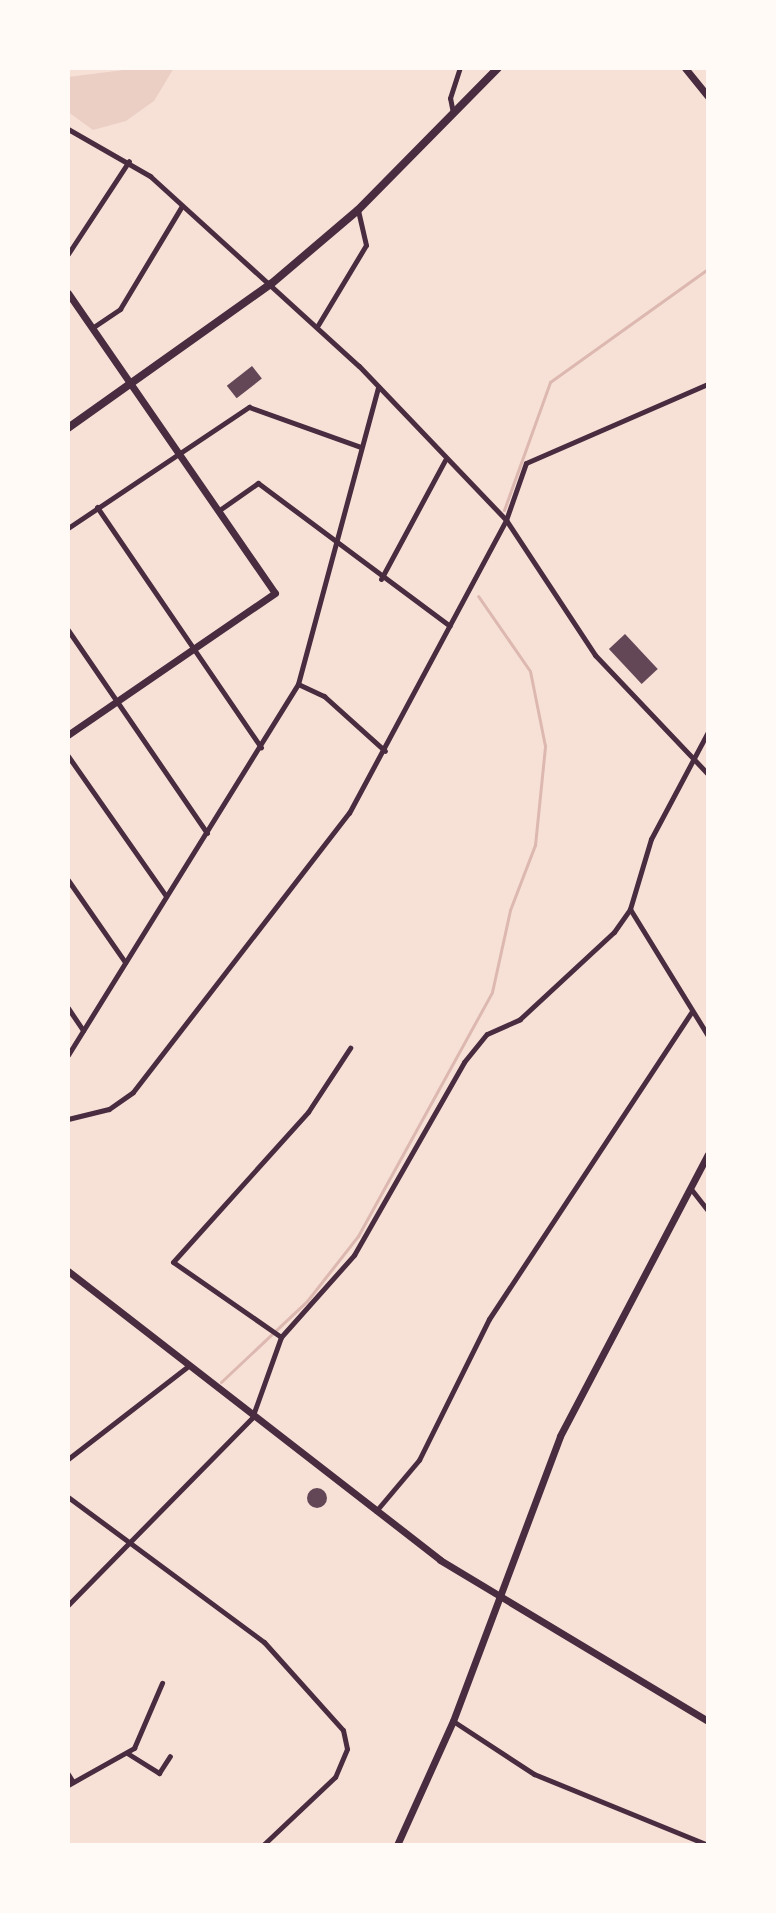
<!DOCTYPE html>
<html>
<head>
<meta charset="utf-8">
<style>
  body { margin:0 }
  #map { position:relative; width:776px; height:1913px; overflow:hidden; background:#f7e1d7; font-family:"Source Sans 3",sans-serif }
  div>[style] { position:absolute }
  .green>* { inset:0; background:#ebcfc5 }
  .stream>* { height:3px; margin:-1.5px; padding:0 1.5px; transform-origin:1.5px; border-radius:1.5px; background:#dcb8b0 }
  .building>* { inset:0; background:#644757; transform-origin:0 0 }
  .round { border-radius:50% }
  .minor>* { height:5px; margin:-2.5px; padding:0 2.5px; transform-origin:2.5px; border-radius:2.5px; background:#4a2c40 }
  .tertiary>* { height:7px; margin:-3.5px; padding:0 3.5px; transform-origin:3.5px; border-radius:3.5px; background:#4a2c40 }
  .primary>* { height:8px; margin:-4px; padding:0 4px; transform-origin:4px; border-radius:4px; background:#4a2c40 }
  span { translate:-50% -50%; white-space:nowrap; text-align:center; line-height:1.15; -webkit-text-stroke:6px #fffaf5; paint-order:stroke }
  .frame { position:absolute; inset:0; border:70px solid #fffaf5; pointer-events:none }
</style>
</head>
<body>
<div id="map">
  <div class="green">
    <div style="clip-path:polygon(139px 68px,174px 68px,154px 101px,126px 121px,93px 130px,68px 112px,68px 77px)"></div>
  </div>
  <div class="stream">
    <div style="left:504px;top:510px;width:136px;rotate:-70.2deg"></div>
    <div style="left:550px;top:382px;width:194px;rotate:-35.6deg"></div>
    <div style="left:221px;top:1382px;width:118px;rotate:-43.3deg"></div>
    <div style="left:307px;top:1301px;width:83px;rotate:-51.9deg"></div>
    <div style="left:358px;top:1236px;width:278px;rotate:-61.2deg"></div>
    <div style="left:492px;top:992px;width:84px;rotate:-77.6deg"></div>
    <div style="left:510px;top:910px;width:70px;rotate:-69deg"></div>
    <div style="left:535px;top:845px;width:100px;rotate:-84.2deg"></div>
    <div style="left:545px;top:746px;width:76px;rotate:-101.3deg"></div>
    <div style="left:530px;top:671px;width:91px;rotate:-124.7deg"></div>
  </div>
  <div class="building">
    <div style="left:252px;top:366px;width:16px;height:32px;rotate:52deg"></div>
    <div style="left:625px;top:634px;width:48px;height:22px;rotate:47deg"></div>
    <div class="round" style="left:307px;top:1488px;width:20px;height:20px"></div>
  </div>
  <div class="minor">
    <div style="left:453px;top:113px;width:15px;rotate:-101deg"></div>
    <div style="left:450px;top:98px;width:32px;rotate:-72deg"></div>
    <div style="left:68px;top:129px;width:95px;rotate:29.8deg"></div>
    <div style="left:150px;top:176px;width:282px;rotate:42.3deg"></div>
    <div style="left:359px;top:366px;width:213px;rotate:46.3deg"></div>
    <div style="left:506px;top:520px;width:162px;rotate:56.6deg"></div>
    <div style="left:595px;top:655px;width:164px;rotate:46.5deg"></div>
    <div style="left:68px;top:254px;width:111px;rotate:-56.7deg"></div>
    <div style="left:318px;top:325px;width:93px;rotate:-59deg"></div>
    <div style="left:366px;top:245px;width:36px;rotate:-103deg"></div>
    <div style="left:92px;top:328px;width:34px;rotate:-34deg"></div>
    <div style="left:120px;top:309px;width:120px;rotate:-59deg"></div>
    <div style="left:97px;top:507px;width:291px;rotate:55.7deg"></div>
    <div style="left:218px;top:511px;width:49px;rotate:-35deg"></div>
    <div style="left:258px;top:483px;width:239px;rotate:36.7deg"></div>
    <div style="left:68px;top:528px;width:218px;rotate:-33.8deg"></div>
    <div style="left:249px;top:407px;width:119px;rotate:19.7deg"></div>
    <div style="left:381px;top:579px;width:135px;rotate:-61.7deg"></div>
    <div style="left:68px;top:630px;width:246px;rotate:55.6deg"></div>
    <div style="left:298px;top:684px;width:29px;rotate:25deg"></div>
    <div style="left:324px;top:696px;width:82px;rotate:42deg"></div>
    <div style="left:68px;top:756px;width:171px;rotate:55deg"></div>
    <div style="left:68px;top:880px;width:100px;rotate:55.2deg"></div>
    <div style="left:630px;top:909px;width:149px;rotate:58.4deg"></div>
    <div style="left:68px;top:1008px;width:27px;rotate:56deg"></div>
    <div style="left:68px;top:1055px;width:437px;rotate:-58.2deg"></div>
    <div style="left:298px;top:684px;width:308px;rotate:-74.9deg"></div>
    <div style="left:68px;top:1119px;width:42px;rotate:-13.7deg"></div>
    <div style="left:109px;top:1109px;width:29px;rotate:-35deg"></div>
    <div style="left:133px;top:1092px;width:353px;rotate:-52.3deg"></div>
    <div style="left:349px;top:813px;width:332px;rotate:-61.8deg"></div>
    <div style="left:506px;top:520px;width:60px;rotate:-70.7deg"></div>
    <div style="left:526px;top:463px;width:198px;rotate:-23.5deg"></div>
    <div style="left:691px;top:1189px;width:28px;rotate:52deg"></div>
    <div style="left:281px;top:1337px;width:131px;rotate:-145.2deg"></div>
    <div style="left:173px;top:1262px;width:202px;rotate:-48deg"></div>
    <div style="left:308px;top:1112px;width:77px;rotate:-56.7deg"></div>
    <div style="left:68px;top:1459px;width:150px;rotate:-37.7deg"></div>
    <div style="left:68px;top:1497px;width:244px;rotate:36.5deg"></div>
    <div style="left:264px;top:1642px;width:118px;rotate:48.1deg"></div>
    <div style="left:343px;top:1730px;width:19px;rotate:78deg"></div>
    <div style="left:347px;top:1749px;width:30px;rotate:113deg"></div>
    <div style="left:335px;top:1777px;width:99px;rotate:136.6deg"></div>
    <div style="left:376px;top:1511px;width:67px;rotate:-49.9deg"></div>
    <div style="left:419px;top:1460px;width:157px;rotate:-63.6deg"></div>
    <div style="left:489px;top:1319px;width:367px;rotate:-56.6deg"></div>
    <div style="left:68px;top:1605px;width:262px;rotate:-45.5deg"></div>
    <div style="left:252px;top:1418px;width:86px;rotate:-70.3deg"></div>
    <div style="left:281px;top:1337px;width:110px;rotate:-48.3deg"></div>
    <div style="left:354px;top:1255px;width:222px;rotate:-60.3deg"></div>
    <div style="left:464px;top:1062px;width:36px;rotate:-51deg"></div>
    <div style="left:487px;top:1034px;width:36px;rotate:-24deg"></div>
    <div style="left:520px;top:1019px;width:128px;rotate:-42.8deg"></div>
    <div style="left:614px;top:932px;width:28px;rotate:-55deg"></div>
    <div style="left:630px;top:909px;width:73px;rotate:-73.3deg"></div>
    <div style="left:651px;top:839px;width:121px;rotate:-62deg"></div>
    <div style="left:453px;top:1721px;width:97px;rotate:33.2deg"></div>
    <div style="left:534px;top:1774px;width:188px;rotate:22.2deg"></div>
    <div style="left:127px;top:1753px;width:38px;rotate:32deg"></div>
    <div style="left:159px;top:1773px;width:20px;rotate:-57deg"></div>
    <div style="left:68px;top:1774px;width:9px;rotate:58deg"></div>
    <div style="left:68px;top:1785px;width:76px;rotate:-29.3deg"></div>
    <div style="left:134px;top:1748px;width:71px;rotate:-66.7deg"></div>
  </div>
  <div class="tertiary">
    <div style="left:685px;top:68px;width:36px;rotate:51deg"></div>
    <div style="left:68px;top:293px;width:364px;rotate:55.4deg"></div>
    <div style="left:275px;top:593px;width:251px;rotate:145.6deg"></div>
    <div style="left:68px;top:1271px;width:471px;rotate:37.8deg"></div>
    <div style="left:440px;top:1560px;width:313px;rotate:31deg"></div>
    <div style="left:397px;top:1845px;width:136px;rotate:-65.7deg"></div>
    <div style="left:453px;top:1721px;width:304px;rotate:-69.4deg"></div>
    <div style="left:560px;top:1436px;width:318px;rotate:-62.3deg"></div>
  </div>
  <div class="primary">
    <div style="left:68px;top:428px;width:249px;rotate:-35.4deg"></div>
    <div style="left:271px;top:284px;width:114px;rotate:-40.4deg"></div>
    <div style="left:358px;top:210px;width:199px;rotate:-45.4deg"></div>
  </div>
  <div class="frame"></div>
</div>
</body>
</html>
